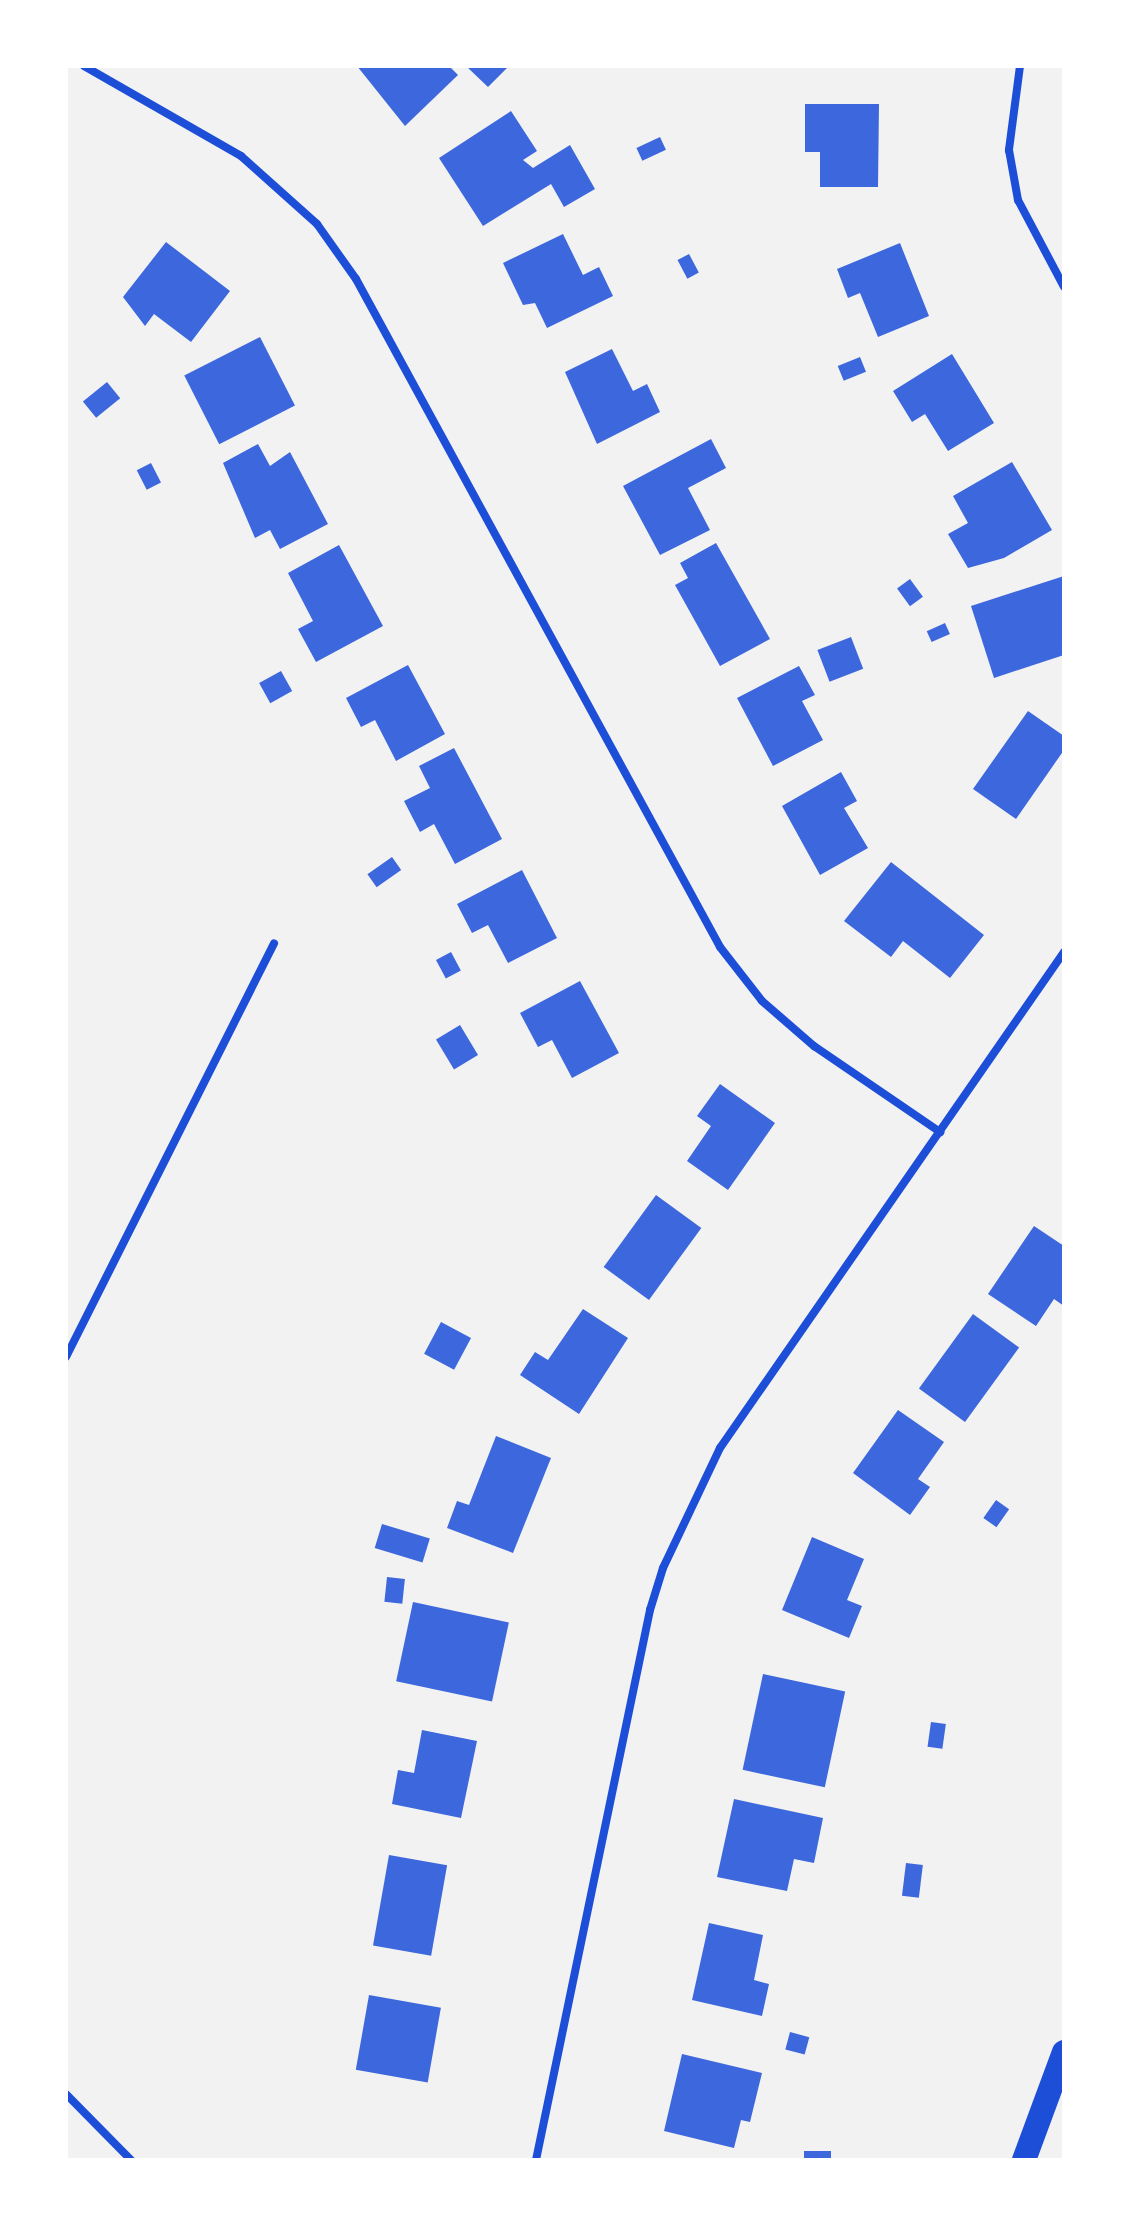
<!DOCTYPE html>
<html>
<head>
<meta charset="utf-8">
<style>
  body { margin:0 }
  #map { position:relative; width:1130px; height:2226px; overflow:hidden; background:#f2f2f2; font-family:Montserrat,sans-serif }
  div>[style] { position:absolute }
  .building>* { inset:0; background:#3d67dc; transform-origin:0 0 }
  .minor>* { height:8px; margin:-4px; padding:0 4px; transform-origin:4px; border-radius:4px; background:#1d4ed8 }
  .motorway>* { height:24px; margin:-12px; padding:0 12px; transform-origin:12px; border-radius:12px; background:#1d4ed8 }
  span { translate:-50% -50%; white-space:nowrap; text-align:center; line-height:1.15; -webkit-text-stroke:8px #fff; paint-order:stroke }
  .frame { position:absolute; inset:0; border:68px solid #fff; pointer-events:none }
</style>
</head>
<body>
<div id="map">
  <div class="building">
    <div style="clip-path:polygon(357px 66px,449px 66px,458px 75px,405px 126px)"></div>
    <div style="clip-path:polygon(466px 66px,509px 66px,488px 87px)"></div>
    <div style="clip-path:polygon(805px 104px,879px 104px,878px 187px,820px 187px,820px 152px,805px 152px)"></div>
    <div style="clip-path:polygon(511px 111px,537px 151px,523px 160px,533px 168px,570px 145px,595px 189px,564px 207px,551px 184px,483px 226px,439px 158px)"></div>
    <div style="left:660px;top:137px;width:14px;height:26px;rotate:65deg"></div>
    <div style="clip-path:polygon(563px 234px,583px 275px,599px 267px,613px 296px,547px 328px,535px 303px,523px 305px,503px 263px)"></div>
    <div style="clip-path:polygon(166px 242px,230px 291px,191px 342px,154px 314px,145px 326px,123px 297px)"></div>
    <div style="clip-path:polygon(900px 243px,929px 316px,878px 337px,860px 293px,848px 298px,837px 269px)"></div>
    <div style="left:689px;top:254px;width:21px;height:13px;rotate:62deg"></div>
    <div style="left:260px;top:337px;width:77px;height:85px;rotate:63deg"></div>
    <div style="clip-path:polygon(612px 349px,633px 391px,647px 384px,660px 412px,597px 444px,565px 372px)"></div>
    <div style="clip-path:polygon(952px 354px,994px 423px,948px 451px,925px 414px,912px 422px,893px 391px)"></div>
    <div style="left:860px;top:357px;width:16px;height:24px;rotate:68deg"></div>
    <div style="left:107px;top:382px;width:21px;height:31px;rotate:51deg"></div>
    <div style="clip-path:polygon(711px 439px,726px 468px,688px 488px,710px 530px,660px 555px,623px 486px)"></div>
    <div style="clip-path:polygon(258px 444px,270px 466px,290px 452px,328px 524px,280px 549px,270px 530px,255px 538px,223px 463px)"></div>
    <div style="clip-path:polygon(1012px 462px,1052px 530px,1004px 558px,968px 568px,948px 534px,968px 523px,953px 496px)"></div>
    <div style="left:151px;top:463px;width:22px;height:16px;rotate:63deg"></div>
    <div style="clip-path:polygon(716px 543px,770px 639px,720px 666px,675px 585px,688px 578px,680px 563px)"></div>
    <div style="clip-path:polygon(339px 545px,383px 626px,316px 662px,298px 629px,313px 621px,288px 573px)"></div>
    <div style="clip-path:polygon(1064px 576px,1064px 655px,994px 678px,971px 606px)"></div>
    <div style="left:910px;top:579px;width:22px;height:16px;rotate:54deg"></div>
    <div style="left:945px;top:623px;width:12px;height:20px;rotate:66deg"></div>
    <div style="left:851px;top:637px;width:34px;height:36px;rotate:69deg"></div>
    <div style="clip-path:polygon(408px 665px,445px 734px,396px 761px,375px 720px,361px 727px,346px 698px)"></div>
    <div style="clip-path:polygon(799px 666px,815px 695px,802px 701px,823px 740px,773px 766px,737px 698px)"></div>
    <div style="left:281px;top:671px;width:23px;height:25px;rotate:61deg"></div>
    <div style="clip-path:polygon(1028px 711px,1064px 736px,1064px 750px,1016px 819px,973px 789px)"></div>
    <div style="clip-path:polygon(454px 748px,502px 839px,455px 864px,434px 824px,420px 832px,404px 801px,430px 788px,419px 766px)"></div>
    <div style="clip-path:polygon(841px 772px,857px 801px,844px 808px,868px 848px,820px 875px,782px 806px)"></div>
    <div style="left:392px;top:857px;width:16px;height:30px;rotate:55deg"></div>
    <div style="clip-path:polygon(891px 862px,984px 935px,950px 978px,903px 941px,891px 957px,844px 921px)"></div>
    <div style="clip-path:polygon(522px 870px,557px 938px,508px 963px,488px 925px,472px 933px,457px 904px)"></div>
    <div style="left:451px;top:952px;width:21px;height:17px;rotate:62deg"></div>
    <div style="clip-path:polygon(580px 981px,619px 1053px,572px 1078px,552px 1040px,538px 1047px,520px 1013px)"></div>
    <div style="left:460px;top:1025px;width:35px;height:28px;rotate:59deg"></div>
    <div style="clip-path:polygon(720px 1084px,775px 1123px,728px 1190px,687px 1161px,711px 1126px,697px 1116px)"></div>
    <div style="left:656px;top:1195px;width:56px;height:89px;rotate:36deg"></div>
    <div style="clip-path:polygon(1034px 1226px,1064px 1246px,1064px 1306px,1054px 1299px,1036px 1326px,988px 1294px)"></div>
    <div style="clip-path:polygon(583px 1309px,628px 1338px,579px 1414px,520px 1375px,535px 1352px,548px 1360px)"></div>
    <div style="left:973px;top:1314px;width:57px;height:92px;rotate:36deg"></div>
    <div style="left:441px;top:1322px;width:34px;height:36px;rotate:28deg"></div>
    <div style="clip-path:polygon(898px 1410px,944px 1442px,918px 1479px,930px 1487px,910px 1515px,853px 1473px)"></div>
    <div style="clip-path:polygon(496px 1436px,551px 1458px,513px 1553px,447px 1528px,457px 1501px,469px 1505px)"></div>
    <div style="left:996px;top:1500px;width:16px;height:22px;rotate:35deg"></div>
    <div style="left:382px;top:1524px;width:50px;height:25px;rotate:17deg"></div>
    <div style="clip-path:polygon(812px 1537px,864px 1559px,847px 1600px,862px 1606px,849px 1638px,782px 1610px)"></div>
    <div style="left:387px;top:1577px;width:18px;height:25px;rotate:6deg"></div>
    <div style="left:413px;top:1602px;width:98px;height:81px;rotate:12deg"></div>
    <div style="left:763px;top:1674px;width:84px;height:98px;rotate:12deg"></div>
    <div style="left:931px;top:1722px;width:15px;height:25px;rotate:8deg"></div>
    <div style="clip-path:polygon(422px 1730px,477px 1741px,461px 1818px,392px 1804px,398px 1770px,414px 1773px)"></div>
    <div style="clip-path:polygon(734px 1799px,823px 1818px,814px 1863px,794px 1859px,787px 1891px,717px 1877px)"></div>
    <div style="left:389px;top:1855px;width:59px;height:92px;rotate:10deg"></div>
    <div style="left:906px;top:1863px;width:17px;height:33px;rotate:7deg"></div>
    <div style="clip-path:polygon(709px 1923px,763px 1935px,754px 1980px,769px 1984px,762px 2016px,692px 2000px)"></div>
    <div style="left:369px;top:1995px;width:73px;height:76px;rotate:10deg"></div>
    <div style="left:790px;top:2032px;width:20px;height:18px;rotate:15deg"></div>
    <div style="clip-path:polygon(682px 2054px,762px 2073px,750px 2122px,741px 2120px,734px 2148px,664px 2131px)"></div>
    <div style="left:804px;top:2151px;width:27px;height:9px"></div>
  </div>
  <div class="minor">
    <div style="left:84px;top:66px;width:181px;rotate:29.8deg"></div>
    <div style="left:241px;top:156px;width:102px;rotate:41.8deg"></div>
    <div style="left:317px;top:224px;width:67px;rotate:54.7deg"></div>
    <div style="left:356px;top:279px;width:761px;rotate:61.41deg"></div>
    <div style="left:720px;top:947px;width:68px;rotate:52.1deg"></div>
    <div style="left:762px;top:1001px;width:69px;rotate:40.9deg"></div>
    <div style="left:814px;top:1046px;width:153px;rotate:34.3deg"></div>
    <div style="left:1020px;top:66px;width:85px;rotate:97.5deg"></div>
    <div style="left:1009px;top:150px;width:51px;rotate:79.8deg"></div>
    <div style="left:1018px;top:200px;width:98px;rotate:62.1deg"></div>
    <div style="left:66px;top:1357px;width:463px;rotate:-63.3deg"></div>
    <div style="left:66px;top:2094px;width:93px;rotate:45.4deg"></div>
    <div style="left:536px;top:2160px;width:562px;rotate:-78.29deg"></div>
    <div style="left:650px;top:1610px;width:44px;rotate:-72.8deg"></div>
    <div style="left:663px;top:1568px;width:133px;rotate:-64.6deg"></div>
    <div style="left:720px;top:1448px;width:604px;rotate:-55.26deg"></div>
  </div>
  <div class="motorway">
    <div style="left:1024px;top:2160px;width:115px;rotate:-69.7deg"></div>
  </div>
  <div class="frame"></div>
</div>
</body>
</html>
